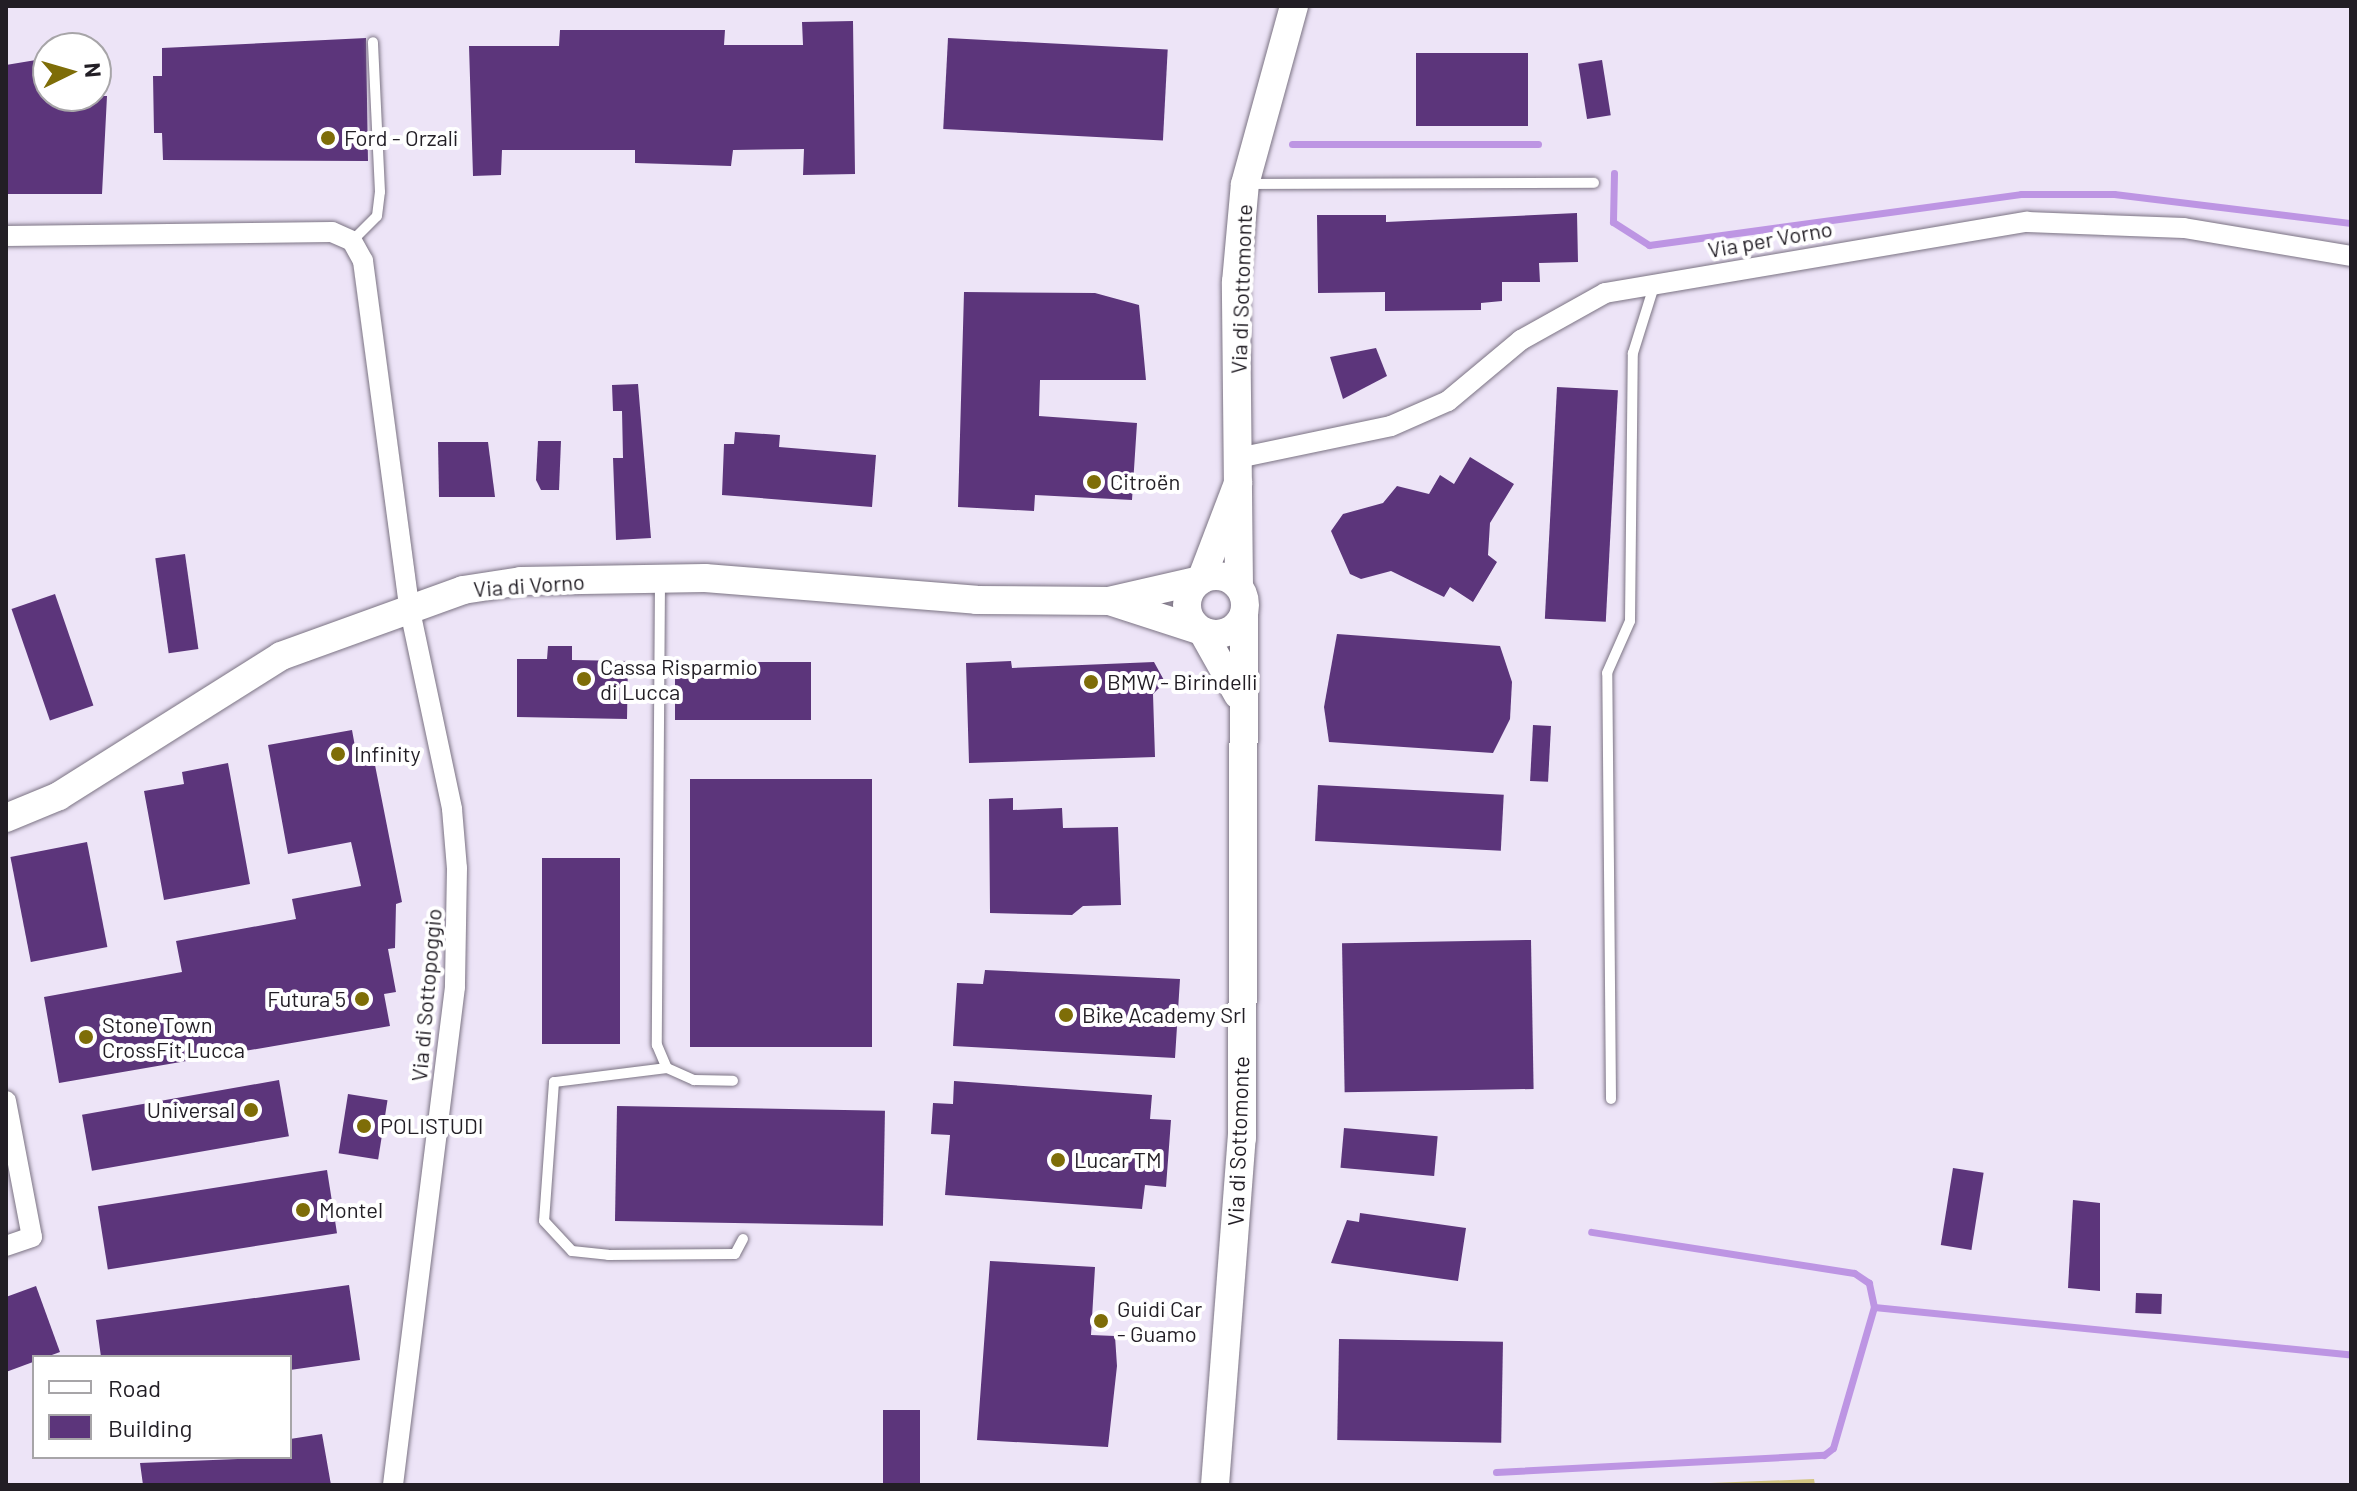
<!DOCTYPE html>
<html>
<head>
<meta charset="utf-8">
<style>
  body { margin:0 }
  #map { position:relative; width:2357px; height:1491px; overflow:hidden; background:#ede4f7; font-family:Barlow,sans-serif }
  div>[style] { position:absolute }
  .green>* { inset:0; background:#d4c683 }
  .stream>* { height:7px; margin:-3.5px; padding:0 3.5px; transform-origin:3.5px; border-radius:3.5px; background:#bd95e3 }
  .building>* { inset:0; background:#5c357b; transform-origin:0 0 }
  .roads { filter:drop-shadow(0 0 2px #7b7383) drop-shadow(0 0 2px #7b7383) }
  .lane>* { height:10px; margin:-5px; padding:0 5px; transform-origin:5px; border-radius:5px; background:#fff }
  .street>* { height:20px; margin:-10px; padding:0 10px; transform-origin:10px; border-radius:10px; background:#fff }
  .secondary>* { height:28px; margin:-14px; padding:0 14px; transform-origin:14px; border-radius:14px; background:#fff }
  .secondary>.ring { margin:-14px; padding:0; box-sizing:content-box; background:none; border:28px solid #fff; border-radius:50% }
  .dots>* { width:22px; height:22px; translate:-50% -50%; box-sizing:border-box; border:4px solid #fff; border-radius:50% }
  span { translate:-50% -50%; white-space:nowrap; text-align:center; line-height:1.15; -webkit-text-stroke:8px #fff; paint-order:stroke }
  .poi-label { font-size:22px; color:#221e25 }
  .left { translate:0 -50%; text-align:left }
  .right { translate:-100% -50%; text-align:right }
  .street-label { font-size:22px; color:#221e25 }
  .frame { position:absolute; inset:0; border:8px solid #221e25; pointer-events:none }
  .legend { position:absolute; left:32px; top:1355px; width:260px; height:104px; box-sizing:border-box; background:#fff; border:2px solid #a7a5a8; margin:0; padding:10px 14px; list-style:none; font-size:24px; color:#221e25 }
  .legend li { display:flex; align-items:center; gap:16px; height:40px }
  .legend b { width:40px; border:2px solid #a7a5a8 }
  .north { position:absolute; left:32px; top:32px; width:80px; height:80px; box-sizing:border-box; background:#fff; border:2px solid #a7a5a8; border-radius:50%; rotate:85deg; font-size:22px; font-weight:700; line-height:32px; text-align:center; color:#221e25 }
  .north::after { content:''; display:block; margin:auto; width:28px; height:36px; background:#7e6d08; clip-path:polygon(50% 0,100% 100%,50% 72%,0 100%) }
</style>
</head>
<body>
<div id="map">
  <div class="green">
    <div style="clip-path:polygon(1814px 1479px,1815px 1485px,1659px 1485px)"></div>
  </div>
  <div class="stream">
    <div style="left:1292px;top:144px;width:246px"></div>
    <div style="left:1614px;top:173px;width:49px;rotate:91.2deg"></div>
    <div style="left:1613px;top:222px;width:43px;rotate:32.6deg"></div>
    <div style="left:1649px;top:245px;width:375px;rotate:-7.8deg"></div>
    <div style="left:2021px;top:194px;width:93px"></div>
    <div style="left:2114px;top:194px;width:239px;rotate:7deg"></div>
    <div style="left:1874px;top:1307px;width:479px;rotate:5.7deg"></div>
    <div style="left:1496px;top:1472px;width:328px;rotate:-3deg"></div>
    <div style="left:1824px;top:1455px;width:11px;rotate:-38deg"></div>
    <div style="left:1833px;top:1448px;width:147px;rotate:-73.8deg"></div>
    <div style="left:1874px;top:1307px;width:25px;rotate:-102deg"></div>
    <div style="left:1869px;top:1283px;width:18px;rotate:-146deg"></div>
    <div style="left:1854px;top:1273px;width:266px;rotate:-171.1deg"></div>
  </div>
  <div class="building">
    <div style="clip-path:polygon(853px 21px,855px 174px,803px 175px,804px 149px,733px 150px,731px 166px,635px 163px,635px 150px,502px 150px,501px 175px,473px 176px,469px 46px,559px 46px,560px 30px,725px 30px,724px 45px,803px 45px,802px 22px)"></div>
    <div style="clip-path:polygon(366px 38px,368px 161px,163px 160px,162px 133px,154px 133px,153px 76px,162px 76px,162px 48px)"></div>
    <div style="left:948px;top:38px;width:220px;height:91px;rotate:3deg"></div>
    <div style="left:1416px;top:53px;width:112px;height:73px"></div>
    <div style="clip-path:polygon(48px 58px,48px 96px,107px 96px,102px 194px,6px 194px,6px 65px)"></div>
    <div style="left:1602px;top:60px;width:56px;height:24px;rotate:81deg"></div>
    <div style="clip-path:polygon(1577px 213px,1578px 262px,1539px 263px,1540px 282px,1502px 282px,1502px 301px,1481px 303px,1481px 310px,1385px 311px,1385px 292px,1318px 293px,1317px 215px,1386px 215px,1386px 222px)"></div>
    <div style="clip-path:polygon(964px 292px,1095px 293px,1139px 305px,1146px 380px,1040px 380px,1039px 416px,1137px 423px,1132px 500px,1035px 495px,1034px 511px,958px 507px)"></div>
    <div style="clip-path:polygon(1376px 348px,1387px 376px,1343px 399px,1330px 357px)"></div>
    <div style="clip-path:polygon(638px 384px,651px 538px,616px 540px,613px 458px,623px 458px,622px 411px,613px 411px,612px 385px)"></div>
    <div style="left:1557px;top:387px;width:61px;height:232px;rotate:3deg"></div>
    <div style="clip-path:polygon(735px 432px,780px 435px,779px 447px,876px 455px,872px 507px,722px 495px,724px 444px,734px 444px)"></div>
    <div style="clip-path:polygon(538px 441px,561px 441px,559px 490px,541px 490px,536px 480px)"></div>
    <div style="clip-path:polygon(438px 442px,488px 442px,495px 497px,439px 497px)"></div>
    <div style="clip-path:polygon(1470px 457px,1514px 484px,1490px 523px,1488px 555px,1497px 562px,1473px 602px,1450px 587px,1444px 597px,1391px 571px,1361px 579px,1350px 574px,1331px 531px,1343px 514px,1383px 503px,1397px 486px,1429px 494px,1440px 475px,1454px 484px)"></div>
    <div style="left:185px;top:554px;width:96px;height:30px;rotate:82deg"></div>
    <div style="left:55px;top:594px;width:118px;height:46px;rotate:71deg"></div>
    <div style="clip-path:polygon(1337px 634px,1500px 646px,1512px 682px,1510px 719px,1493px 753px,1329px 742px,1324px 707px)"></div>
    <div style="clip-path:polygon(548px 646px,572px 646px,572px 660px,628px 661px,627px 719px,517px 717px,517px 659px,547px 659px)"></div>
    <div style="clip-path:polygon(1011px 661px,1012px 668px,1154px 662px,1165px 682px,1153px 694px,1155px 757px,969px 763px,966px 663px)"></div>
    <div style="left:675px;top:662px;width:136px;height:58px"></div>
    <div style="left:1533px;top:725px;width:18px;height:56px;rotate:3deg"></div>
    <div style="clip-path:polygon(352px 730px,358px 763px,374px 760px,402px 902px,396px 904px,395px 948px,388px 949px,396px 992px,384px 994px,390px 1026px,59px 1083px,44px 997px,182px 972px,176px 941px,296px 919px,292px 899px,361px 886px,351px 842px,288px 854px,268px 745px)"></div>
    <div style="clip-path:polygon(228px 763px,250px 884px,164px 900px,144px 791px,184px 784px,182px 772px)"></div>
    <div style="left:690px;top:779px;width:182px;height:268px"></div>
    <div style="left:1318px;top:785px;width:186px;height:56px;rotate:3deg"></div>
    <div style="clip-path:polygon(1013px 798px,1013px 810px,1062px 808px,1063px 828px,1118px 827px,1121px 905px,1083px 906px,1072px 915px,990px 913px,989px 799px)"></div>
    <div style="left:87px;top:842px;width:107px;height:78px;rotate:79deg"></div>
    <div style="left:542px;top:858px;width:78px;height:186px"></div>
    <div style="left:1531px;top:940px;width:149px;height:189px;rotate:89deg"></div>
    <div style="clip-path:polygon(985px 970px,1180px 979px,1175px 1058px,953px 1046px,957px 983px,983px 984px)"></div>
    <div style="left:279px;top:1080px;width:57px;height:200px;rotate:80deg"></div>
    <div style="clip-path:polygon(954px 1081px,1152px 1095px,1150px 1119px,1171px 1120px,1166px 1187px,1145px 1185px,1142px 1209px,945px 1195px,950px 1135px,931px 1134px,933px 1103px,953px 1104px)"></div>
    <div style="left:348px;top:1094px;width:40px;height:60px;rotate:9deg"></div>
    <div style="left:617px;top:1106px;width:268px;height:115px;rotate:1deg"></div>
    <div style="left:1344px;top:1128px;width:94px;height:40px;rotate:5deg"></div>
    <div style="left:1953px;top:1168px;width:31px;height:78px;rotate:9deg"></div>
    <div style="left:327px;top:1170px;width:64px;height:232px;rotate:81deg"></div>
    <div style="clip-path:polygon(2073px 1200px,2100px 1203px,2100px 1291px,2068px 1288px)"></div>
    <div style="clip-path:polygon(1360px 1213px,1466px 1228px,1458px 1281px,1331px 1263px,1347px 1220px,1359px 1222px)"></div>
    <div style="clip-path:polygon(990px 1261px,1095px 1267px,1091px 1335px,1115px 1336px,1117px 1366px,1108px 1447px,977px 1440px)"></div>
    <div style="clip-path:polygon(349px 1285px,360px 1360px,290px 1370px,290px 1357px,101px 1357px,96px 1320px)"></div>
    <div style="clip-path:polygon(36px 1286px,60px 1352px,6px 1372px,6px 1297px)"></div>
    <div style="left:2136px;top:1293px;width:26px;height:20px;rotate:2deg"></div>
    <div style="left:1339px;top:1339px;width:164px;height:101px;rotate:1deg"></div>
    <div style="left:883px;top:1410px;width:37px;height:75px"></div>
    <div style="clip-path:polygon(322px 1434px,331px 1485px,143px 1485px,140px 1463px,290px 1457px,290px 1439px)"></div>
  </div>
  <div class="roads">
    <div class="lane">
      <div style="left:1248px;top:184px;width:346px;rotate:-0.2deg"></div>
      <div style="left:352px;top:241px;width:35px;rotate:-45deg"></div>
      <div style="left:377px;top:216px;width:24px;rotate:-83deg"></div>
      <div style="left:380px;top:192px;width:150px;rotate:-92.7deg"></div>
      <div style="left:660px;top:580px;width:465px;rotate:90.4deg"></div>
      <div style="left:657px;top:1045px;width:25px;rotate:67deg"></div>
      <div style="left:667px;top:1068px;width:30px;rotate:24deg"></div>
      <div style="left:694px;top:1080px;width:39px;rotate:1deg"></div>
      <div style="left:667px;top:1068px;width:114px;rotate:172.9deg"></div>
      <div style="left:554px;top:1082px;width:139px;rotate:94.1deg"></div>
      <div style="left:544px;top:1221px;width:41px;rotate:47deg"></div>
      <div style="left:572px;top:1251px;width:36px;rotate:6deg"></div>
      <div style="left:608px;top:1255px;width:127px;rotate:-0.5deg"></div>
      <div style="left:735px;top:1254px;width:17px;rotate:-62deg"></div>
      <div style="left:1611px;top:1099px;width:426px;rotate:-90.5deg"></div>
      <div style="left:1607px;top:673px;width:57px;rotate:-66.1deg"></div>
      <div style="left:1630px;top:621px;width:268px;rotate:-89.4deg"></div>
      <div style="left:1633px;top:353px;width:70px;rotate:-72.6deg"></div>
    </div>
    <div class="street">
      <div style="left:6px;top:236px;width:326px;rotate:-0.7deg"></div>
      <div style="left:332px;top:232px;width:22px;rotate:24deg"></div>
      <div style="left:352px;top:241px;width:23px;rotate:61deg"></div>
      <div style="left:363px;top:261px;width:348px;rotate:82.4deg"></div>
      <div style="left:409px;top:606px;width:208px;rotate:78deg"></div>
      <div style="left:452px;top:809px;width:59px;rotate:85.2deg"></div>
      <div style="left:457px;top:868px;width:119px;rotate:91deg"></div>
      <div style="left:455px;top:987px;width:502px;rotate:97.1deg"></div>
      <div style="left:1238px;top:458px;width:156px;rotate:-11.8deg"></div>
      <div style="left:1391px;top:426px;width:62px;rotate:-23.7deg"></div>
      <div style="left:1448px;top:401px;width:95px;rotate:-39.9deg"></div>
      <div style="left:1521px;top:340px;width:96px;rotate:-29.2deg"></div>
      <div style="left:1605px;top:293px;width:428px;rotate:-9.6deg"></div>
      <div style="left:2027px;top:222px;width:157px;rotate:2.2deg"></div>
      <div style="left:2184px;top:228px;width:169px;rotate:9.5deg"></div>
      <div style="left:6px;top:1101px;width:138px;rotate:79.2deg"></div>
      <div style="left:32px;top:1237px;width:28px;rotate:161deg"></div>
    </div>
    <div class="secondary">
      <div class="ring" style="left:1187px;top:576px;width:30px;height:30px"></div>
      <div style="left:1239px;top:586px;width:304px;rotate:-90.6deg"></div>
      <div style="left:1236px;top:282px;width:98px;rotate:-84.8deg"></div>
      <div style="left:1245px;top:184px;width:185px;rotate:-74.6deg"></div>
      <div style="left:1109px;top:601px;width:98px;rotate:17.9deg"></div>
      <div style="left:1202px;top:631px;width:73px;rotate:60.6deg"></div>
      <div style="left:6px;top:818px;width:57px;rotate:-22.5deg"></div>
      <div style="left:59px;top:796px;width:262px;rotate:-32.2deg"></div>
      <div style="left:281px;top:656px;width:194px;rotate:-19.9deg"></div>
      <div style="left:463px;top:590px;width:59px;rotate:-8.8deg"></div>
      <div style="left:521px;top:581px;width:184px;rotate:-0.9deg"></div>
      <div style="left:705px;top:578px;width:272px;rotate:4.6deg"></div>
      <div style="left:976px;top:600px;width:133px;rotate:0.4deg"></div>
      <div style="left:1109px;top:601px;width:94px;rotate:-12.9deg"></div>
      <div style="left:1201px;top:580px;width:104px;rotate:-69.1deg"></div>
      <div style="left:1215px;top:1485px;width:348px;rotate:-85.6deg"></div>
      <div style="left:1242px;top:1138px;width:523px;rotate:-89.78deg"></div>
    </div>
  </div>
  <div class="dots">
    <div style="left:328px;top:138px;background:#7e6d08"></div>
    <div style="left:1094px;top:482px;background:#7e6d08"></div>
    <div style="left:584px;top:679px;background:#7e6d08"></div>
    <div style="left:1091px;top:682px;background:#7e6d08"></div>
    <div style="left:338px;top:754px;background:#7e6d08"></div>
    <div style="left:362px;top:999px;background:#7e6d08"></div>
    <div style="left:1066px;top:1015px;background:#7e6d08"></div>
    <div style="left:86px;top:1037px;background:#7e6d08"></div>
    <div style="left:251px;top:1110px;background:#7e6d08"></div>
    <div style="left:364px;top:1126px;background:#7e6d08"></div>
    <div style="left:1058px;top:1160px;background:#7e6d08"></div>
    <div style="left:303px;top:1210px;background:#7e6d08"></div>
    <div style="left:1101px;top:1321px;background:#7e6d08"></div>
  </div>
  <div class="poi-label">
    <span class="left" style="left:344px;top:138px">Ford - Orzali</span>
    <span class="left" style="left:1110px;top:482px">Citroën</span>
    <span class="left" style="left:600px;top:679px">Cassa Risparmio<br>di Lucca</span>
    <span class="left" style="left:1107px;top:682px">BMW - Birindelli</span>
    <span class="left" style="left:354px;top:754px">Infinity</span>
    <span class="right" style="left:346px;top:999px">Futura 5</span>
    <span class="left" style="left:1082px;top:1015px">Bike Academy Srl</span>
    <span class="left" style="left:102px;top:1037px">Stone Town<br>CrossFit Lucca</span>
    <span class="right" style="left:235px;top:1110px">Universal</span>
    <span class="left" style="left:380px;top:1126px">POLISTUDI</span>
    <span class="left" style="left:1074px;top:1160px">Lucar TM</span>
    <span class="left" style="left:319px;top:1210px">Montel</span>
    <span class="left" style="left:1117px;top:1321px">Guidi Car<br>- Guamo</span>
  </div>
  <div class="street-label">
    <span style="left:1770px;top:239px;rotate:-10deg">Via per Vorno</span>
    <span style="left:1241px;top:289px;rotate:-88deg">Via di Sottomonte</span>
    <span style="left:529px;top:585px;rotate:-4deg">Via di Vorno</span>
    <span style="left:426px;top:995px;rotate:-85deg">Via di Sottopoggio</span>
    <span style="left:1238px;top:1141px;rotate:-88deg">Via di Sottomonte</span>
  </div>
  <div class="frame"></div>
  <ul class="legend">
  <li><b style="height:10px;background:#fff"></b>Road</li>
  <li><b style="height:22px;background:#5c357b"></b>Building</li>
  </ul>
  <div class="north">N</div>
</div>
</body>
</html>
